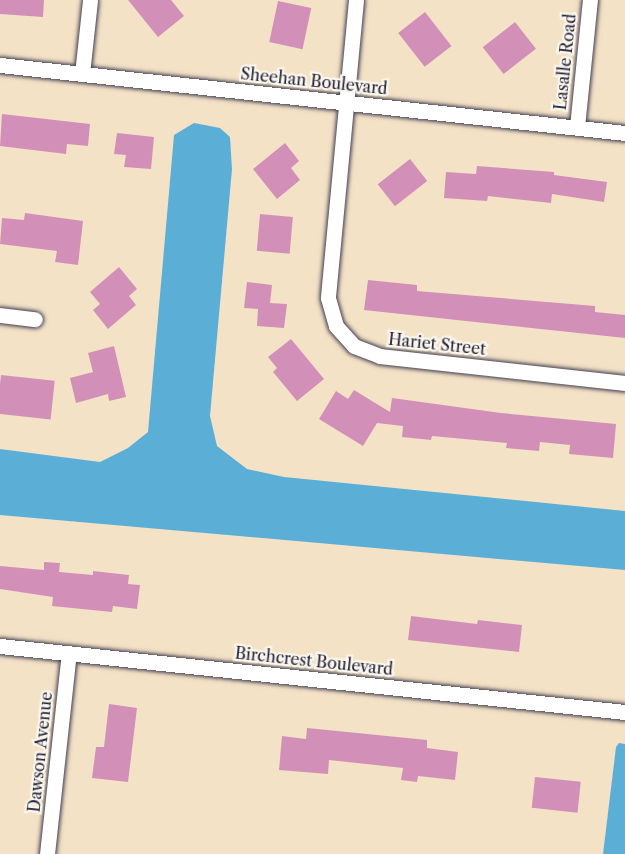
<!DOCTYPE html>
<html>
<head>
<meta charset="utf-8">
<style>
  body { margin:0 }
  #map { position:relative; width:625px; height:854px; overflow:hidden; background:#f4e2c7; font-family:"Libre Caslon Text",serif }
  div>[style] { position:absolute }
  .water>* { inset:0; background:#5bafd7 }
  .building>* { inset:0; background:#d290b8; transform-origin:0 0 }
  .roads { filter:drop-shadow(0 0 2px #423f50) drop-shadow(0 0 2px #423f50) }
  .minor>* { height:15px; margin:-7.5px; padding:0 7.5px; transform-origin:7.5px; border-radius:7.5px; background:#fff }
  span { translate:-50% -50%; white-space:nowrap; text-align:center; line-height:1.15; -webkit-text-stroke:4.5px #fbf7ec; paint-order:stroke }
  .street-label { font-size:16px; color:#22223b }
</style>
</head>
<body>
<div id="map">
  <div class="water">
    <div style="clip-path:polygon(194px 123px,220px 128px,230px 137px,232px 169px,210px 416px,217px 446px,247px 469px,284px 477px,625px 511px,625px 570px,0 515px,0 449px,100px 462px,128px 448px,148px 432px,174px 135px)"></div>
    <div style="clip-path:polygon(619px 743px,625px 744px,625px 854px,603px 854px,616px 747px)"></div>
  </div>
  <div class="building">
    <div style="clip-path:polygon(0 0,44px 0,43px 17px,0 14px)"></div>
    <div style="clip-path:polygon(128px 0,171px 0,184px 16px,158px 37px)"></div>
    <div style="left:278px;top:1px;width:34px;height:42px;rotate:12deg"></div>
    <div style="left:425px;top:12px;width:43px;height:34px;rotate:52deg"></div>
    <div style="left:515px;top:22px;width:34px;height:41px;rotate:52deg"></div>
    <div style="clip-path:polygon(2px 114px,90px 124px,88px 146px,67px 144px,66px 154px,0 146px)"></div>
    <div style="clip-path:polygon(117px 133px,154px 137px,151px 169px,124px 167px,126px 155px,114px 154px)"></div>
    <div style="clip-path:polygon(285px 143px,299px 161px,291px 168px,300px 180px,277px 199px,253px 169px)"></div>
    <div style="left:410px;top:159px;width:28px;height:41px;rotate:52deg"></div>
    <div style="clip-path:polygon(477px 166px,554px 172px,554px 175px,607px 182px,604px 202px,552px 194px,551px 203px,488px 196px,487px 201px,444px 198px,446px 172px,476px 174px)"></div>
    <div style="clip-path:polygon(25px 213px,83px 221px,78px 265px,55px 262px,57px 251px,0 244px,2px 218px,24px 220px)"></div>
    <div style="left:260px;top:214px;width:33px;height:37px;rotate:5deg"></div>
    <div style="clip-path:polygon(119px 267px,137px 289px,129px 296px,136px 305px,108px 329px,93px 310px,100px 304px,90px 292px)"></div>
    <div style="clip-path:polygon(368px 280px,417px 285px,417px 291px,595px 306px,595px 312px,625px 315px,625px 338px,364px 310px)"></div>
    <div style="clip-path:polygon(247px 282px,272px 285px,270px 303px,287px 304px,284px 328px,257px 326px,258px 309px,244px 308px)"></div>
    <div style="clip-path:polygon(291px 339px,324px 379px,297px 401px,273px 372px,277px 368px,268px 357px)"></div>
    <div style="clip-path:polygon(114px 346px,126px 397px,109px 401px,108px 394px,76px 403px,70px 378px,93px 372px,88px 353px)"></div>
    <div style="left:1px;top:375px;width:54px;height:39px;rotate:6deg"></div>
    <div style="clip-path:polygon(354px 390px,390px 412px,392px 398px,501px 413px,616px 424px,613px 458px,569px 454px,570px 445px,540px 442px,539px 451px,506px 448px,507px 443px,432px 436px,431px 440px,402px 437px,403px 426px,377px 423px,363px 446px,319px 419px,336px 391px,348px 399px)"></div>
    <div style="clip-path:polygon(44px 562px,60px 563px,59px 572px,93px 575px,93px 571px,129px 575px,128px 584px,140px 585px,137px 609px,113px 606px,112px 612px,52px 606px,53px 597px,0 589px,0 566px,44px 570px)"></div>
    <div style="clip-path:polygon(411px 616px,477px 624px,478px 620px,522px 625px,519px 652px,408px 640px)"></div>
    <div style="clip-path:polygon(109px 704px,137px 708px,128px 782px,92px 778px,96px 747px,104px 747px)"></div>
    <div style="clip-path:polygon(307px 728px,427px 740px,427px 748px,458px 752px,455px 780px,418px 776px,417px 782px,401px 780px,403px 768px,329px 760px,328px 774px,279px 770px,282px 736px,306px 739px)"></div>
    <div style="left:535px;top:777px;width:46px;height:31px;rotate:6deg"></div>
  </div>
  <div class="roads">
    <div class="minor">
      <div style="left:356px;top:0;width:299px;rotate:95.4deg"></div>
      <div style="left:328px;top:298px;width:29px;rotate:74deg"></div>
      <div style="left:336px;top:326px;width:27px;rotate:48deg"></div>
      <div style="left:354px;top:346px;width:28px;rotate:21deg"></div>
      <div style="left:380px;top:356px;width:246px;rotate:6.3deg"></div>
      <div style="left:0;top:65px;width:629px;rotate:6.21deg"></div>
      <div style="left:82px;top:74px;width:74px;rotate:-83.8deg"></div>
      <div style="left:577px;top:127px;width:128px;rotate:-84.2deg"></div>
      <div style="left:0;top:315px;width:35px;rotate:7deg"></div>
      <div style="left:0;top:646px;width:628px;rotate:6.03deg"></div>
      <div style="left:47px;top:854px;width:202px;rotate:-83.8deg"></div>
    </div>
  </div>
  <div class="street-label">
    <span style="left:565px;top:62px;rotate:-84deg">Lasalle Road</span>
    <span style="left:314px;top:81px;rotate:6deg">Sheehan Boulevard</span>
    <span style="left:437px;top:344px;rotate:6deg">Hariet Street</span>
    <span style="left:314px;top:661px;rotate:6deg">Birchcrest Boulevard</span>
    <span style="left:40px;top:752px;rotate:-84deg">Dawson Avenue</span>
  </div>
</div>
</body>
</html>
